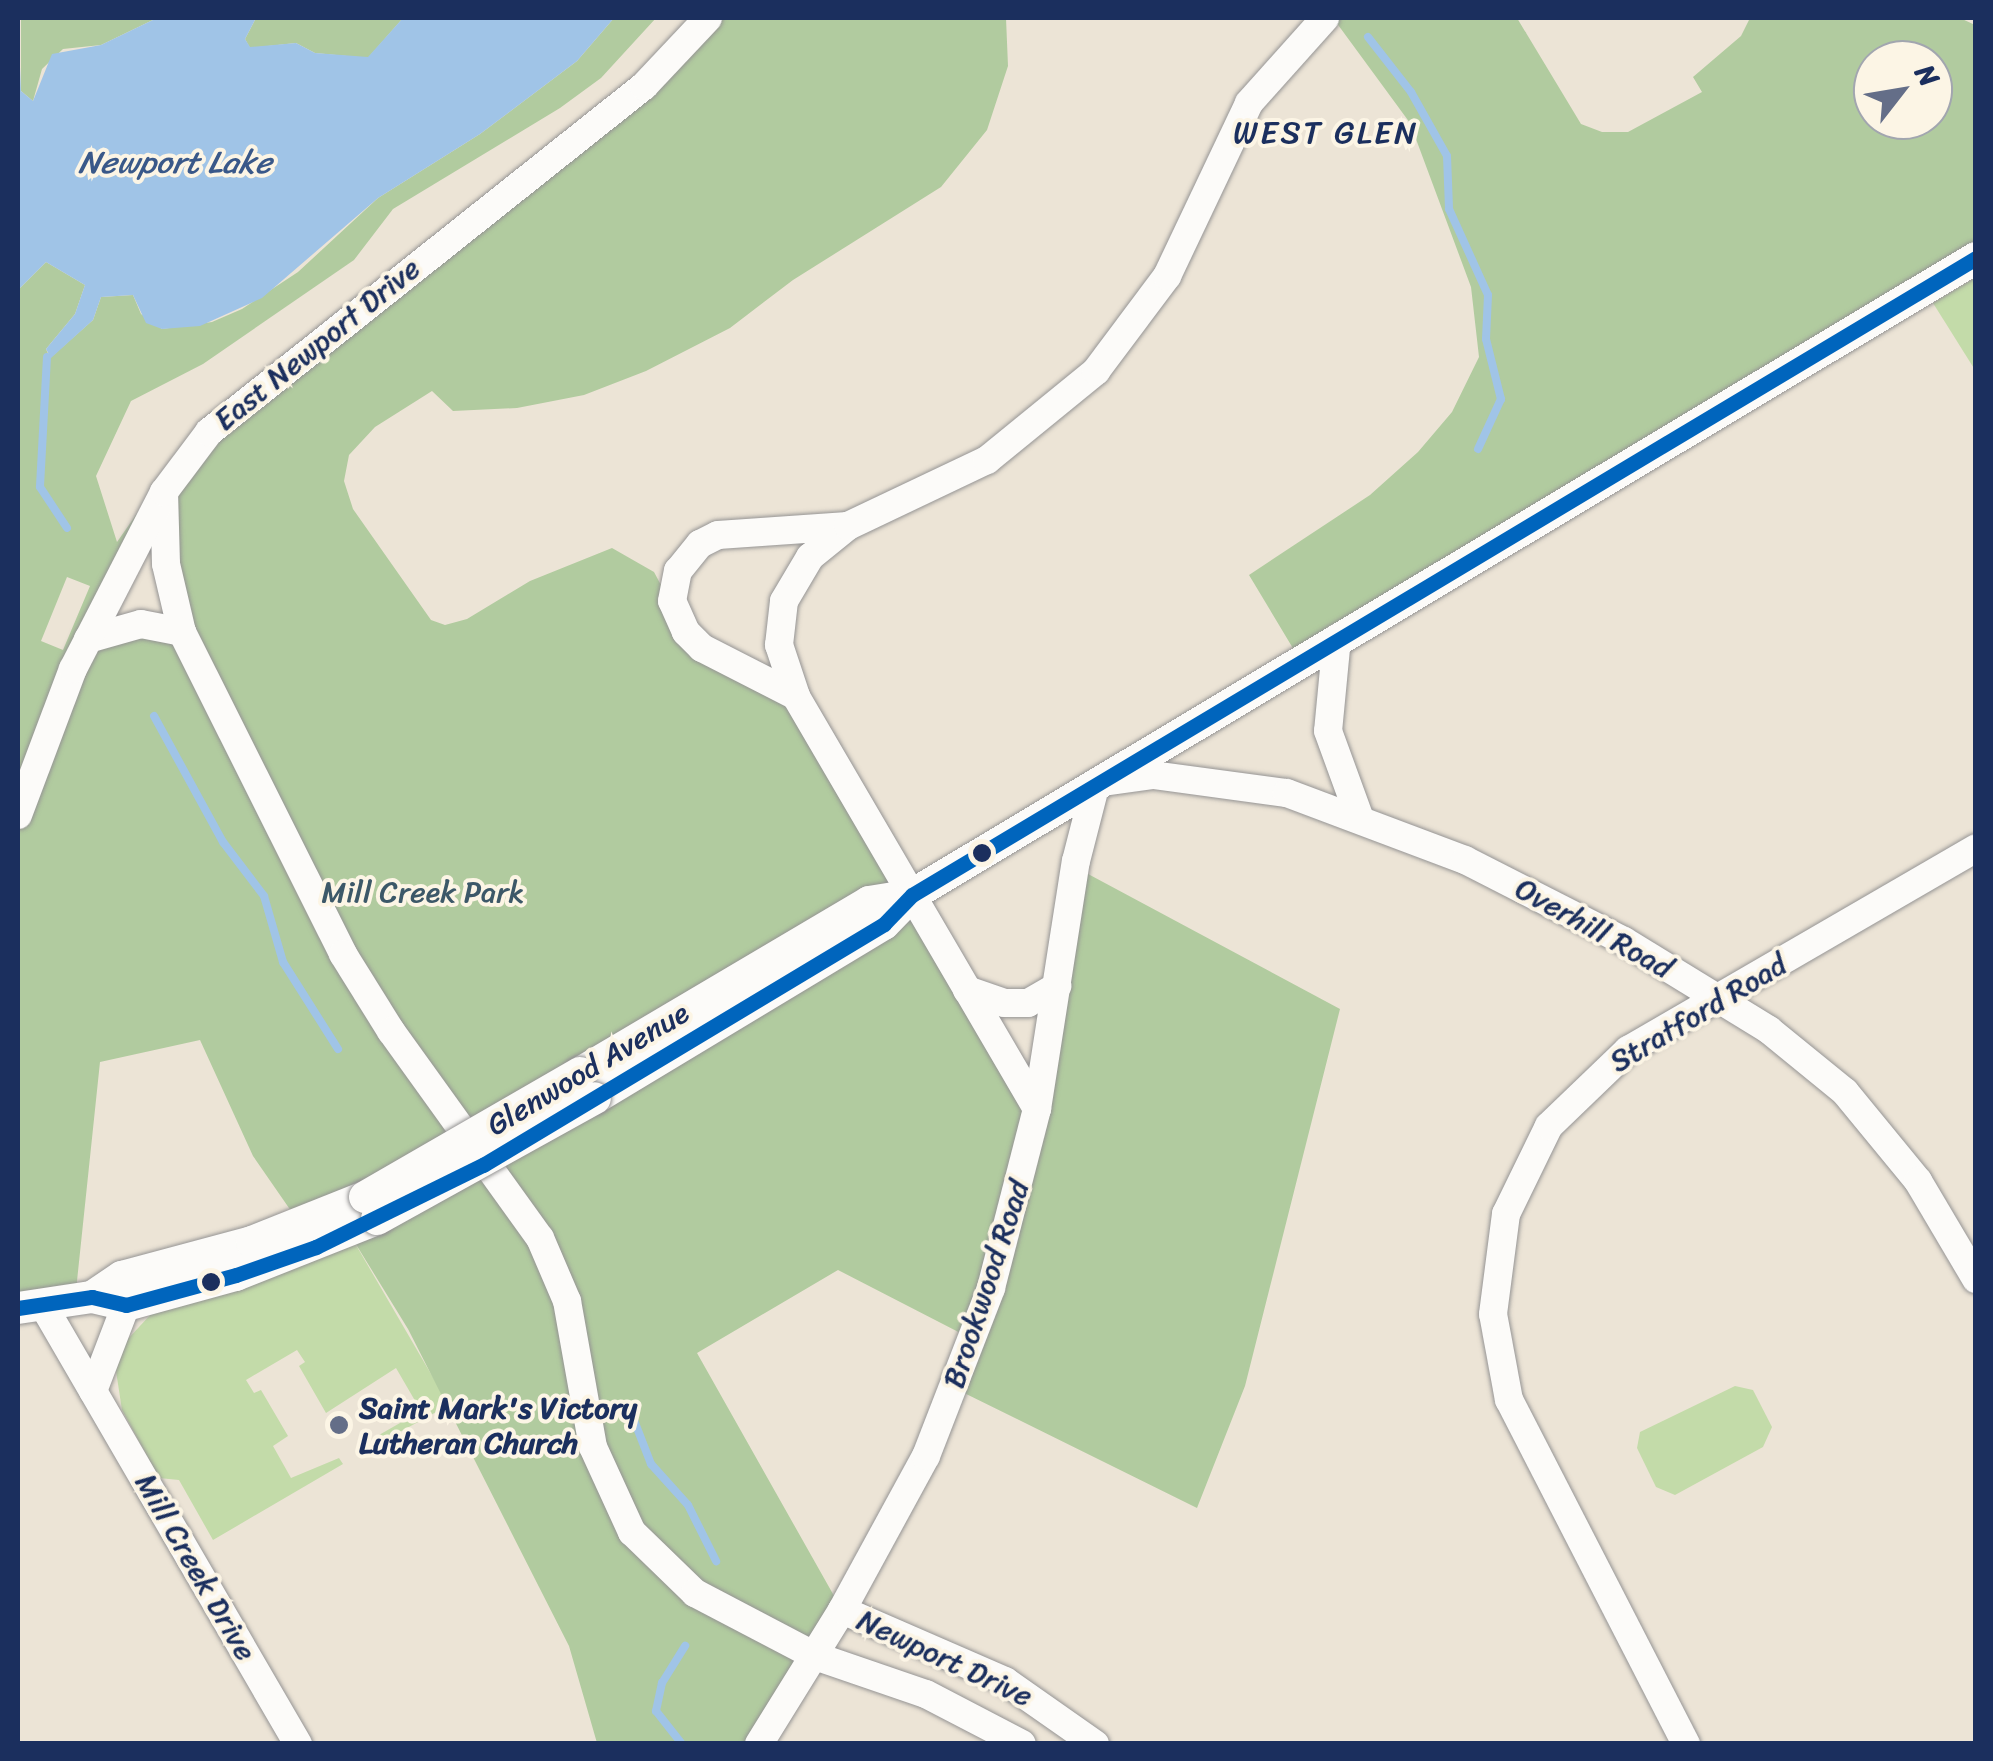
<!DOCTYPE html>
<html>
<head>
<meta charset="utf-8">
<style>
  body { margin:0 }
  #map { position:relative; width:1993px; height:1761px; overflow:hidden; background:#ece4d6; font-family:Sriracha,sans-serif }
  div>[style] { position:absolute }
  .green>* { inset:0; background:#c3dba9 }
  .forest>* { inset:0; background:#b1cb9f }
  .water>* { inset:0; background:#a0c4e7 }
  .stream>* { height:8px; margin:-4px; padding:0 4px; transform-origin:4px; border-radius:4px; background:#a0c4e7 }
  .roads { filter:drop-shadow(0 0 2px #959494) drop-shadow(0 0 2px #959494) }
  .minor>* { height:28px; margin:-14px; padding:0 14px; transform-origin:14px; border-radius:14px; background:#fcfbf9 }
  .tertiary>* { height:32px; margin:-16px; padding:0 16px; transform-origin:16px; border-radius:16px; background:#fcfbf9 }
  .bridges { filter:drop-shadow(0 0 2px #959494) drop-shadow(0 0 2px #959494) }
  .tertiary-bridge>* { height:32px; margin:-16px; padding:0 16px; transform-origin:16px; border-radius:16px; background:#fcfbf9 }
  .bus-1>* { height:15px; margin:-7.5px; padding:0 7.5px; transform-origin:7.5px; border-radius:7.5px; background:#0065bd }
  .dots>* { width:28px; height:28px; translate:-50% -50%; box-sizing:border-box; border:5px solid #fcf5e5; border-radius:50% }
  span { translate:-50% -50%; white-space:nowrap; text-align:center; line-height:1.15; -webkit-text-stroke:8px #fcf5e5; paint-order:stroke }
  .street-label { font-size:30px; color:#1b2f5e }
  .park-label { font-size:30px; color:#3c5868 }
  .poi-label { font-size:30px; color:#1b2f5e; font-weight:700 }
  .left { translate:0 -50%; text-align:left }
  .neighbourhood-label { font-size:32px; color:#1b2f5e; letter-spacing:2.5px }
  .water-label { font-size:32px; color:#395889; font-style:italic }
  .frame { position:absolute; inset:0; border:20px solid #1b2f5e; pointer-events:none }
  .north { position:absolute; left:1853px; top:40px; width:100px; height:100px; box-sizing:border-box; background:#fcf5e5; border:2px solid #a2a6af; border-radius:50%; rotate:59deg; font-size:28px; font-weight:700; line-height:40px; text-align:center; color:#1b2f5e }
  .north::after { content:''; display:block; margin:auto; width:35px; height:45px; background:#646e88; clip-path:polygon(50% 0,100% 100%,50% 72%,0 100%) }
</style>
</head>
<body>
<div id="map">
  <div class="green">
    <div style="clip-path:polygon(1975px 278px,1975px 370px,1933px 303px)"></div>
    <div style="clip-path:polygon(356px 1245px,449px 1405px,376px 1445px,372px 1439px,421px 1411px,396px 1368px,326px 1413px,299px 1366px,305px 1362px,297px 1350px,246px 1380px,254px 1393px,261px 1390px,288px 1436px,273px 1446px,291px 1478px,339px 1458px,343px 1464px,213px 1540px,179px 1480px,159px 1478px,122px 1410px,116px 1371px,126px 1341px,153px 1312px)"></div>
    <div style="clip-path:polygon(1735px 1386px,1753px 1390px,1772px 1427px,1763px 1447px,1675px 1495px,1656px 1487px,1637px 1448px,1640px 1432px)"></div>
  </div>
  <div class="forest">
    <div style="clip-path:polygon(21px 18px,157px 18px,101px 45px,63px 49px,42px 69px,33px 101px,21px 91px)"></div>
    <div style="clip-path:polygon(256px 18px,308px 20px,403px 18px,368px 58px,315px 53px,296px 43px,250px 48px,245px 39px)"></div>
    <div style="clip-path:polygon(evenodd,614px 18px,656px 18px,601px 78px,560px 108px,393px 209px,354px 260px,203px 364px,131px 401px,96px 476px,117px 542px,202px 421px,630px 83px,692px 18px,1006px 18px,1008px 66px,987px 130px,941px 187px,793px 280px,730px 328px,646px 371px,584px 395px,517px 408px,453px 411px,432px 391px,375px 427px,349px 455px,344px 481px,353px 509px,431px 620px,445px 625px,467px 619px,530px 581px,612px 548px,654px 572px,686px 632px,796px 696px,1036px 1108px,1075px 867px,1340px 1009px,1245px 1386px,1197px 1508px,954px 1388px,972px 1339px,838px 1270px,697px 1353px,842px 1610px,759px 1743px,597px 1743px,569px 1646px,408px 1329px,349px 1233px,316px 1247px,253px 1156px,200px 1040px,100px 1062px,75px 1300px,18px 1308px,18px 290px,46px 262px,85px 285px,75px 314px,46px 349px,50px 358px,93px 320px,101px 297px,133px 295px,141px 314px,162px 329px,212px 322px,242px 309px,298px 272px,378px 198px,480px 134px,577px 61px,614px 18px,163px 495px,181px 632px,89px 638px,163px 495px,614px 18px,67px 577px,90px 586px,63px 650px,41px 641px,67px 577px)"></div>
    <div style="clip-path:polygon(evenodd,1333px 18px,1517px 18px,1581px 124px,1602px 132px,1628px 132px,1702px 92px,1693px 77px,1741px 36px,1750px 18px,1960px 18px,1975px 25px,1975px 258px,1300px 660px,1249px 575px,1370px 495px,1418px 452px,1452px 412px,1479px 357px,1471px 287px,1410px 123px,1333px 18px,1873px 60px,1933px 60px,1933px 120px,1873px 120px,1873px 60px)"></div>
  </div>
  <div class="water">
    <div style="clip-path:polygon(18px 18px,21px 91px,33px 101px,52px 54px,101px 45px,157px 18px,256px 18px,245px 39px,250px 47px,296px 43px,315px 53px,368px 57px,403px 18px,614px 18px,577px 61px,480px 134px,378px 198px,262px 298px,200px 326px,162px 329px,146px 323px,133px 295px,101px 297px,93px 320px,51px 358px,46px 349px,75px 314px,85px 285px,46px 262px,18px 290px)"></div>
  </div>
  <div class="stream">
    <div style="left:1368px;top:37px;width:70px;rotate:52deg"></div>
    <div style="left:1411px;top:92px;width:73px;rotate:60.6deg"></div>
    <div style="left:1447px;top:156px;width:53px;rotate:87.8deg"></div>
    <div style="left:1449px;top:209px;width:94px;rotate:65.6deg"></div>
    <div style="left:1488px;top:295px;width:44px;rotate:92.6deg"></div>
    <div style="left:1486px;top:339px;width:62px;rotate:76deg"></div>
    <div style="left:1501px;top:399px;width:55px;rotate:114.7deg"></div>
    <div style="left:47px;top:357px;width:130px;rotate:93.1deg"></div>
    <div style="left:40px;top:487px;width:49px;rotate:56.6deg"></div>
    <div style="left:154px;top:716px;width:144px;rotate:61.3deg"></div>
    <div style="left:223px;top:842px;width:68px;rotate:52.8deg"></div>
    <div style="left:264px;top:896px;width:69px;rotate:73.9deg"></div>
    <div style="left:283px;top:962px;width:103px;rotate:57.7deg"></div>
    <div style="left:632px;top:1415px;width:53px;rotate:68.8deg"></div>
    <div style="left:651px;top:1464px;width:55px;rotate:47.9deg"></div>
    <div style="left:688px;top:1505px;width:63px;rotate:63.4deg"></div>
    <div style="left:682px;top:1744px;width:42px;rotate:-128.2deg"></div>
    <div style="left:656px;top:1711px;width:29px;rotate:-78deg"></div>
    <div style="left:662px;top:1683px;width:44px;rotate:-58.1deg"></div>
  </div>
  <div class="roads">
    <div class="minor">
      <div style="left:164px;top:492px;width:72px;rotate:88.4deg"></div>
      <div style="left:166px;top:564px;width:70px;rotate:76.8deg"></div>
      <div style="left:182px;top:632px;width:360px;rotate:63.4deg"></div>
      <div style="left:343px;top:954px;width:91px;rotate:58.1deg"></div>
      <div style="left:391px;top:1031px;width:255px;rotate:54.3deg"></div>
      <div style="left:540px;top:1238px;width:69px;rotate:66.8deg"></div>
      <div style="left:567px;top:1301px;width:148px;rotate:79.9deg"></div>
      <div style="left:593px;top:1447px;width:94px;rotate:65.4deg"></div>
      <div style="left:632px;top:1532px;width:88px;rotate:44.1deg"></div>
      <div style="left:695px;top:1593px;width:136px;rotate:27.7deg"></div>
      <div style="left:815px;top:1656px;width:117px;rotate:18.9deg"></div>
      <div style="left:926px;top:1694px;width:108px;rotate:27.5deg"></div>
      <div style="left:1337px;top:638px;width:93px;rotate:95.5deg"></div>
      <div style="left:1328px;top:731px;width:90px;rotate:70deg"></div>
      <div style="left:88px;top:639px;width:55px;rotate:-15.8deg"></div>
      <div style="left:141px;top:624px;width:42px;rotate:11deg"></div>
      <div style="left:796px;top:696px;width:106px;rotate:-152.9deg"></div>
      <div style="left:702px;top:648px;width:23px;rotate:-135deg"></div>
      <div style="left:686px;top:632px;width:34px;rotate:-114deg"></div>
      <div style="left:672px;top:601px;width:31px;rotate:-79deg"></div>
      <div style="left:678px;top:571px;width:35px;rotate:-51deg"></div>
      <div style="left:700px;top:544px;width:20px;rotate:-27deg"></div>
      <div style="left:718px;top:535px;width:130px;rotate:-4deg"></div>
      <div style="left:18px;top:815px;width:156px;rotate:-69.4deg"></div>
      <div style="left:73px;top:669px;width:199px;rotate:-62.8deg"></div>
      <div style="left:164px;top:492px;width:75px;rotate:-53.1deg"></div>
      <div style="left:209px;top:432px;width:556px;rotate:-38.5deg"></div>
      <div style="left:644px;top:86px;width:93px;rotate:-46.7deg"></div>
      <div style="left:967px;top:990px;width:39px;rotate:19deg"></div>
      <div style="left:1004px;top:1003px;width:24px"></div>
      <div style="left:1028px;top:1003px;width:34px;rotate:-30deg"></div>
      <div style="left:1037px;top:1109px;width:478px;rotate:-120.3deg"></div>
      <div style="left:796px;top:696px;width:54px;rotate:-108.4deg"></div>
      <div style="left:779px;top:645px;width:44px;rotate:-83.5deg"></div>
      <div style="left:784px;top:601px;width:51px;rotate:-59.4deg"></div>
      <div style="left:810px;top:557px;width:49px;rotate:-39.2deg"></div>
      <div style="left:848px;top:526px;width:154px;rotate:-25.4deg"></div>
      <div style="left:987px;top:460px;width:141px;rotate:-39.2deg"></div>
      <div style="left:1096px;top:371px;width:119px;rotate:-53.2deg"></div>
      <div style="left:1167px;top:276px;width:191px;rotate:-64.6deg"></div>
      <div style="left:1249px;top:103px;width:114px;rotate:-48.2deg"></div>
      <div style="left:43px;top:1305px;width:508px;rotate:59.85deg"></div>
      <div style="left:93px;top:1391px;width:92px;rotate:-69deg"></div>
      <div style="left:842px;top:1610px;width:178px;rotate:23.5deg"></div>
      <div style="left:1005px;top:1681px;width:110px;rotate:35deg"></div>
      <div style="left:759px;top:1744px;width:158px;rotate:-58.2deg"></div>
      <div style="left:842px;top:1610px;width:175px;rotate:-61.4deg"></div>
      <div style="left:926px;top:1456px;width:180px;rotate:-68.8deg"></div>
      <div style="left:991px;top:1288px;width:185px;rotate:-75.6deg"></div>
      <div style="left:1037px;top:1109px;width:251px;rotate:-81.1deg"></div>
      <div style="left:1076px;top:861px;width:81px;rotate:-75.6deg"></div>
      <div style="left:1096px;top:783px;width:58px;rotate:-8deg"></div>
      <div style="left:1153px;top:775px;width:135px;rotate:7.7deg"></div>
      <div style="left:1287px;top:793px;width:190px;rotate:20.6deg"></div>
      <div style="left:1465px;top:860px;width:178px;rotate:27deg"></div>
      <div style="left:1624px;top:941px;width:170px;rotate:31.5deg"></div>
      <div style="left:1769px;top:1030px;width:98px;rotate:39.2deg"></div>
      <div style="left:1845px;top:1092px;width:115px;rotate:50.6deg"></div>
      <div style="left:1918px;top:1181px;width:114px;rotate:59.4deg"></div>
      <div style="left:1686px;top:1744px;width:387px;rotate:-117.2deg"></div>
      <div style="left:1509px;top:1400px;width:87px;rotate:-100.5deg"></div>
      <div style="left:1493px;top:1314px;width:101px;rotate:-82.6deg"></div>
      <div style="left:1506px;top:1214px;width:98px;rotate:-64deg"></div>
      <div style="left:1549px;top:1126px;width:110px;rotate:-43.9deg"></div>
      <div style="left:1628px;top:1050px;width:402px;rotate:-30.1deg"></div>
    </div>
    <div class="tertiary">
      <div style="left:580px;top:1073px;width:336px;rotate:-30.6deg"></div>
      <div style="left:869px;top:902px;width:44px;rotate:-9.2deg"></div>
      <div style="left:595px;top:1098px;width:337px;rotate:-31.1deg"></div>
      <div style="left:884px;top:924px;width:40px;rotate:-46deg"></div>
      <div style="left:912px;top:895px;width:1240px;rotate:-30.91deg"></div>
      <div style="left:92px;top:1297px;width:36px;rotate:-34deg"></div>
      <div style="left:122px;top:1277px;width:135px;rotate:-15.1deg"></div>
      <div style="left:252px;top:1242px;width:122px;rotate:-21.7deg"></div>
      <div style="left:18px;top:1308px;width:75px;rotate:-8.5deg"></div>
      <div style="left:92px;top:1297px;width:35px;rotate:13deg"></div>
      <div style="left:126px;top:1305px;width:114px;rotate:-15.3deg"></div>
      <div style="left:236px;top:1275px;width:152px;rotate:-21.7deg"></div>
    </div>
  </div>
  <div class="bridges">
    <div class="tertiary-bridge">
      <div style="left:365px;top:1197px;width:248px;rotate:-30deg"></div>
      <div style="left:377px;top:1219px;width:249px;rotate:-29deg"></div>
    </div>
  </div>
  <div class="bus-1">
    <div style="left:18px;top:1308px;width:75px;rotate:-8.5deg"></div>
    <div style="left:92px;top:1297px;width:35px;rotate:13deg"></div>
    <div style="left:126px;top:1305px;width:114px;rotate:-15.3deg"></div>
    <div style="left:236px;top:1275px;width:85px;rotate:-19.3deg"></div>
    <div style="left:316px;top:1247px;width:186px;rotate:-26.2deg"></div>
    <div style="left:483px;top:1165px;width:468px;rotate:-31deg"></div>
    <div style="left:884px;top:924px;width:40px;rotate:-46deg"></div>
    <div style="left:912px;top:895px;width:1240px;rotate:-30.91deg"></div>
  </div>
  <div class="dots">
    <div style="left:982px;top:853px;background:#1b2f5e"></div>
    <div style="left:211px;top:1282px;background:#1b2f5e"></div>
    <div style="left:339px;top:1425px;background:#646e88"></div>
  </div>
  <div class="street-label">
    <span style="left:317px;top:344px;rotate:-39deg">East Newport Drive</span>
    <span style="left:1594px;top:928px;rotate:29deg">Overhill Road</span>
    <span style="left:1698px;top:1013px;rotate:-31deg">Stratford Road</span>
    <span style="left:588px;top:1069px;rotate:-31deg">Glenwood Avenue</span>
    <span style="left:986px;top:1284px;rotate:-72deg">Brookwood Road</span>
    <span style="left:196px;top:1567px;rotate:60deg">Mill Creek Drive</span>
    <span style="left:945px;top:1658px;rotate:25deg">Newport Drive</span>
  </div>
  <div class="park-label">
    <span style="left:423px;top:892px">Mill Creek Park</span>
  </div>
  <div class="poi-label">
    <span class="left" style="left:359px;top:1425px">Saint Mark's Victory<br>Lutheran Church</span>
  </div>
  <div class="neighbourhood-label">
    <span style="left:1326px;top:133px">WEST GLEN</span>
  </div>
  <div class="water-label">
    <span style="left:175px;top:163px">Newport Lake</span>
  </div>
  <div class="frame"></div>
  <div class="north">N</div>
</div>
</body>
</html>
